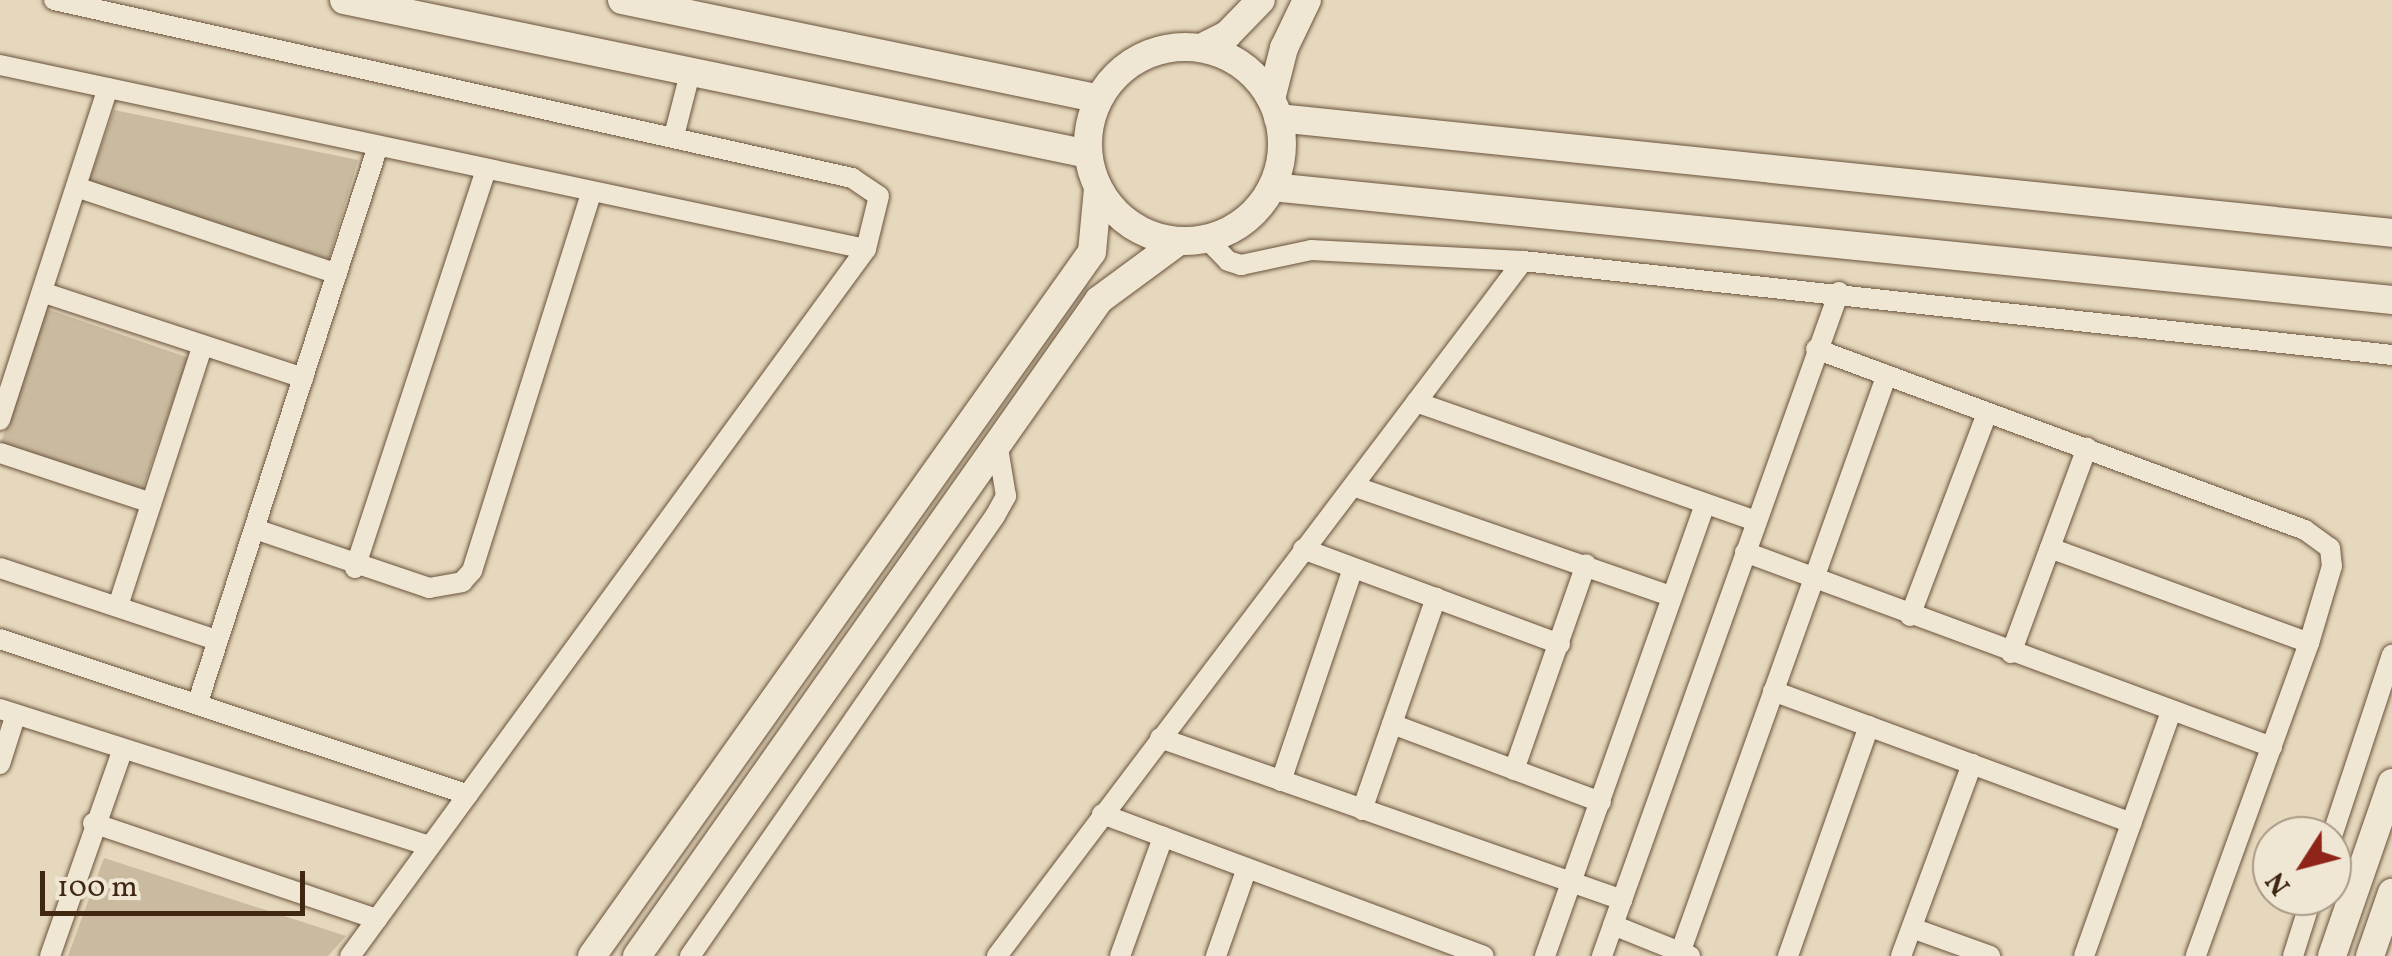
<!DOCTYPE html>
<html>
<head>
<meta charset="utf-8">
<style>
  body { margin:0 }
  #map { position:relative; width:2392px; height:956px; overflow:hidden; background:#e6d8bc; font-family:Vollkorn,serif }
  div>[style] { position:absolute }
  .green>* { inset:0; background:#caba9f; transform-origin:0 0 }
  .roads { filter:drop-shadow(0 0 2px #69533c) drop-shadow(0 0 2px #69533c) }
  .street>* { height:20px; margin:-10px; padding:0 10px; transform-origin:10px; border-radius:10px; background:#efe6d3 }
  .secondary>* { height:28px; margin:-14px; padding:0 14px; transform-origin:14px; border-radius:14px; background:#efe6d3 }
  .secondary>.ring { margin:-14px; padding:0; box-sizing:content-box; background:none; border:28px solid #efe6d3; border-radius:50% }
  span { translate:-50% -50%; white-space:nowrap; text-align:center; line-height:1.15; -webkit-text-stroke:9px #efe6d3; paint-order:stroke }
  .north { position:absolute; left:2252px; top:816px; width:100px; height:100px; box-sizing:border-box; background:#efe6d3; border:2px solid #a99a86; border-radius:50%; rotate:234deg; font-size:28px; font-weight:700; line-height:40px; text-align:center; color:#3f2712 }
  .north::after { content:''; display:block; margin:auto; width:35px; height:45px; background:#8f2418; clip-path:polygon(50% 0,100% 100%,50% 72%,0 100%) }
  .scale { position:absolute; left:40px; top:871px; width:265px; height:45px; box-sizing:border-box; border:5px solid #3f2712; border-top:0; padding-left:12px; font-size:30px; line-height:35px; white-space:nowrap; color:#3f2712; -webkit-text-stroke:8px #efe6d3; paint-order:stroke }
</style>
</head>
<body>
<div id="map">
  <div class="green">
    <div style="clip-path:polygon(114px 110px,358px 160px,329px 259px,88px 184px)"></div>
    <div style="left:47px;top:309px;width:149px;height:144px;rotate:19deg"></div>
    <div style="clip-path:polygon(104px 858px,346px 936px,328px 956px,68px 956px)"></div>
  </div>
  <div class="roads">
    <div class="street">
      <div style="left:54px;top:0;width:818px;rotate:12.57deg"></div>
      <div style="left:852px;top:178px;width:32px;rotate:34deg"></div>
      <div style="left:879px;top:196px;width:55px;rotate:103.8deg"></div>
      <div style="left:866px;top:249px;width:875px;rotate:126.12deg"></div>
      <div style="left:0;top:65px;width:885px;rotate:12deg"></div>
      <div style="left:674px;top:136px;width:65px;rotate:-75.7deg"></div>
      <div style="left:76px;top:187px;width:275px;rotate:18.4deg"></div>
      <div style="left:1207px;top:239px;width:30px;rotate:46deg"></div>
      <div style="left:1228px;top:261px;width:14px;rotate:17deg"></div>
      <div style="left:1241px;top:265px;width:72px;rotate:-12.1deg"></div>
      <div style="left:1311px;top:250px;width:212px;rotate:3deg"></div>
      <div style="left:1523px;top:261px;width:874px;rotate:6.17deg"></div>
      <div style="left:42px;top:292px;width:275px;rotate:18.2deg"></div>
      <div style="left:1816px;top:349px;width:521px;rotate:20.31deg"></div>
      <div style="left:2305px;top:530px;width:31px;rotate:36deg"></div>
      <div style="left:2330px;top:548px;width:18px;rotate:84deg"></div>
      <div style="left:2332px;top:566px;width:80px;rotate:106.6deg"></div>
      <div style="left:2309px;top:643px;width:333px;rotate:109.9deg"></div>
      <div style="left:1416px;top:402px;width:357px;rotate:19.3deg"></div>
      <div style="left:0;top:420px;width:349px;rotate:-72deg"></div>
      <div style="left:0;top:453px;width:159px;rotate:18.3deg"></div>
      <div style="left:1353px;top:486px;width:336px;rotate:19.1deg"></div>
      <div style="left:255px;top:529px;width:184px;rotate:18.7deg"></div>
      <div style="left:429px;top:588px;width:34px;rotate:-10deg"></div>
      <div style="left:462px;top:582px;width:15px;rotate:-48deg"></div>
      <div style="left:472px;top:571px;width:398px;rotate:-72.5deg"></div>
      <div style="left:2050px;top:548px;width:276px;rotate:20.1deg"></div>
      <div style="left:1303px;top:549px;width:274px;rotate:20.3deg"></div>
      <div style="left:1745px;top:552px;width:562px;rotate:20.31deg"></div>
      <div style="left:0;top:568px;width:229px;rotate:18.4deg"></div>
      <div style="left:355px;top:568px;width:420px;rotate:-71.8deg"></div>
      <div style="left:118px;top:606px;width:274px;rotate:-72deg"></div>
      <div style="left:1910px;top:616px;width:217px;rotate:-69.2deg"></div>
      <div style="left:0;top:639px;width:493px;rotate:18.4deg"></div>
      <div style="left:2011px;top:653px;width:219px;rotate:-69.7deg"></div>
      <div style="left:1773px;top:691px;width:382px;rotate:20.2deg"></div>
      <div style="left:198px;top:702px;width:584px;rotate:-72.06deg"></div>
      <div style="left:0;top:709px;width:450px;rotate:17.7deg"></div>
      <div style="left:1392px;top:724px;width:223px;rotate:20.5deg"></div>
      <div style="left:1160px;top:738px;width:490px;rotate:19.3deg"></div>
      <div style="left:0;top:764px;width:52px;rotate:-72.3deg"></div>
      <div style="left:1514px;top:770px;width:218px;rotate:-70.7deg"></div>
      <div style="left:1281px;top:781px;width:225px;rotate:-71.3deg"></div>
      <div style="left:1362px;top:810px;width:225px;rotate:-70.8deg"></div>
      <div style="left:1102px;top:814px;width:407px;rotate:20.4deg"></div>
      <div style="left:93px;top:823px;width:300px;rotate:18.7deg"></div>
      <div style="left:2332px;top:836px;width:191px;rotate:-71.7deg"></div>
      <div style="left:1613px;top:925px;width:83px;rotate:21.9deg"></div>
      <div style="left:1912px;top:928px;width:83px;rotate:19.7deg"></div>
      <div style="left:50px;top:956px;width:219px;rotate:-70.6deg"></div>
      <div style="left:690px;top:956px;width:535px;rotate:-55.27deg"></div>
      <div style="left:995px;top:516px;width:23px;rotate:-61deg"></div>
      <div style="left:1006px;top:496px;width:49px;rotate:-99.5deg"></div>
      <div style="left:997px;top:956px;width:872px;rotate:-52.88deg"></div>
      <div style="left:1120px;top:956px;width:127px;rotate:-70.1deg"></div>
      <div style="left:1216px;top:956px;width:93px;rotate:-70.6deg"></div>
      <div style="left:1545px;top:956px;width:477px;rotate:-70.5deg"></div>
      <div style="left:1602px;top:956px;width:705px;rotate:-70.36deg"></div>
      <div style="left:1679px;top:956px;width:615px;rotate:-70.33deg"></div>
      <div style="left:1788px;top:956px;width:244px;rotate:-70.6deg"></div>
      <div style="left:1901px;top:956px;width:205px;rotate:-69.7deg"></div>
      <div style="left:2084px;top:956px;width:260px;rotate:-70.4deg"></div>
      <div style="left:2293px;top:956px;width:63px;rotate:-72.4deg"></div>
    </div>
    <div class="secondary">
      <div style="left:344px;top:0;width:760px;rotate:11.69deg"></div>
      <div style="left:622px;top:0;width:486px;rotate:11.7deg"></div>
      <div class="ring" style="left:1088px;top:47px;width:166px;height:166px"></div>
      <div style="left:1201px;top:48px;width:30px;rotate:-27deg"></div>
      <div style="left:1228px;top:34px;width:47px;rotate:-45.9deg"></div>
      <div style="left:1271px;top:99px;width:53px;rotate:-75.7deg"></div>
      <div style="left:1284px;top:48px;width:53px;rotate:-64.4deg"></div>
      <div style="left:1278px;top:118px;width:1120px;rotate:5.89deg"></div>
      <div style="left:1272px;top:187px;width:1126px;rotate:5.76deg"></div>
      <div style="left:592px;top:956px;width:863px;rotate:-54.62deg"></div>
      <div style="left:1092px;top:252px;width:64px;rotate:-84.6deg"></div>
      <div style="left:637px;top:956px;width:802px;rotate:-54.84deg"></div>
      <div style="left:1099px;top:300px;width:99px;rotate:-36.4deg"></div>
      <div style="left:2332px;top:956px;width:183px;rotate:-70.9deg"></div>
      <div style="left:2370px;top:956px;width:67px;rotate:-70.8deg"></div>
    </div>
  </div>
  <div class="north">N</div>
  <div class="scale">100 m</div>
</div>
</body>
</html>
